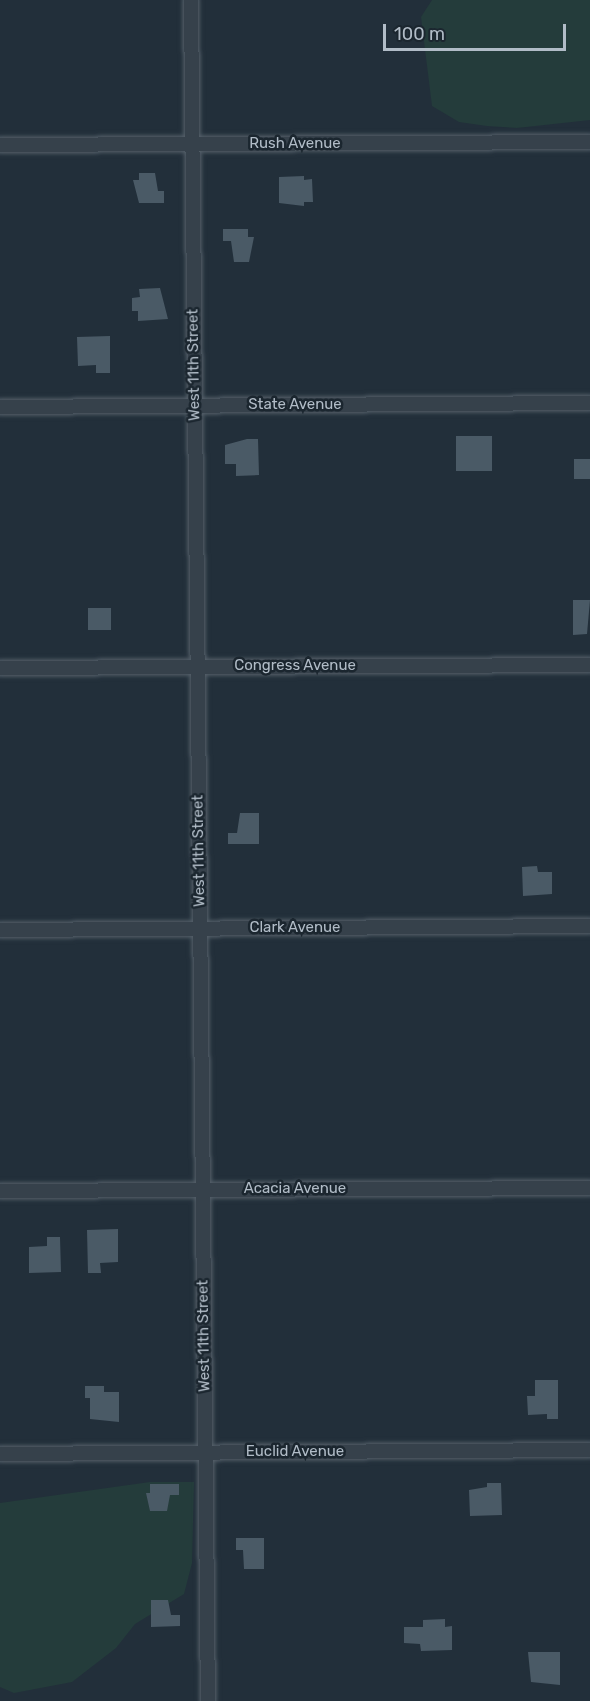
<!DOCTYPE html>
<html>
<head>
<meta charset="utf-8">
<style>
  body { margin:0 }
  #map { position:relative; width:590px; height:1701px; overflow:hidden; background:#222f3a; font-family:Rubik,sans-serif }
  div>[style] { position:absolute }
  .green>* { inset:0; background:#243c3b }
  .building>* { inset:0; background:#4a5a66; transform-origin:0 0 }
  .roads { filter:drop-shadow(0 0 2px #545f69) drop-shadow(0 0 2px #545f69) }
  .minor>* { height:14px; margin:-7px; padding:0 7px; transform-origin:7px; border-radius:7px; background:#36414b }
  span { translate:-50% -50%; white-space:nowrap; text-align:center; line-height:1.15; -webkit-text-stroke:5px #1b262f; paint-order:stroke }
  .street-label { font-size:15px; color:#b1bcc7 }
  .scale { position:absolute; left:383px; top:24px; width:183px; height:27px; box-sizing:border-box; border:3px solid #b1bcc7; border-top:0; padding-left:8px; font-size:18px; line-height:21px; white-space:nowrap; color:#b1bcc7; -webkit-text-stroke:4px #1b262f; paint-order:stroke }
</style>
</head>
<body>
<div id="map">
  <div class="green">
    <div style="clip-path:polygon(432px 0,590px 0,590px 120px,517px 128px,487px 126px,459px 122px,432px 106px,421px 17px)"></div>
    <div style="clip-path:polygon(150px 1482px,194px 1482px,192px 1563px,184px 1594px,135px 1624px,116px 1648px,72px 1682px,14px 1693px,0 1687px,0 1503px)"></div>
  </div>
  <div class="building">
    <div style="clip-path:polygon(139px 173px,155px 173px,158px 191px,164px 191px,164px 203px,139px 203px,133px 180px,139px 180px)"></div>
    <div style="clip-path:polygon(304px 176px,304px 180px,312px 179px,313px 202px,304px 202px,304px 206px,279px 203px,279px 177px)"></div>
    <div style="clip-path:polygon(223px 229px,248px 229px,248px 237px,254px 237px,249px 262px,234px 262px,231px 241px,223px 241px)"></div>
    <div style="clip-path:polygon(160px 288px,168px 319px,138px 321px,138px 311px,132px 311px,132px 298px,140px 297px,139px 289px)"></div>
    <div style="clip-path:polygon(110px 336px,110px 373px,96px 373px,96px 365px,78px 366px,77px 337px)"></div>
    <div style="left:492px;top:436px;width:35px;height:36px;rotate:90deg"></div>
    <div style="clip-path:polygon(247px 439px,258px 439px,259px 475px,236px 476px,236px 464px,225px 464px,225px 445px)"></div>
    <div style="left:574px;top:459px;width:16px;height:20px"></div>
    <div style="clip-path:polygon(573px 600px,590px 600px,587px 634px,573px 635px)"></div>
    <div style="left:111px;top:608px;width:22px;height:23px;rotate:90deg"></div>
    <div style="clip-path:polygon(240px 813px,259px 813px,259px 844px,228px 844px,228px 833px,237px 833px)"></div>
    <div style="clip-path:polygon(537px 866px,538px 872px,552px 872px,552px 894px,523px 896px,522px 867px)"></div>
    <div style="clip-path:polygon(118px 1229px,118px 1262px,100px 1263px,101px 1273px,88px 1273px,87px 1230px)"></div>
    <div style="clip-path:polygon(47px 1237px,60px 1237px,61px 1272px,29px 1273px,29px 1247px,47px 1246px)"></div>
    <div style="clip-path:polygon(535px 1380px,558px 1380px,558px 1419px,547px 1419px,547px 1414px,528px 1415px,527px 1396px,535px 1396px)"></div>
    <div style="clip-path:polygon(85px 1386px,104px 1386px,104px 1392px,119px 1392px,119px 1422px,90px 1419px,90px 1398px,85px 1398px)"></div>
    <div style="clip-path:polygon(487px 1483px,501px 1483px,502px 1515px,470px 1516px,469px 1490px,487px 1487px)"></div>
    <div style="clip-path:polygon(150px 1484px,179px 1484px,179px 1495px,170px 1495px,167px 1511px,150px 1511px,146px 1493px,150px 1493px)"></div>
    <div style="clip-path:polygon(236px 1538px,264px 1538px,264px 1569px,244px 1569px,243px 1550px,236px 1550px)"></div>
    <div style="clip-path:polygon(151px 1600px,168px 1600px,171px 1615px,180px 1615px,180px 1626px,151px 1627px)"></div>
    <div style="clip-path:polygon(445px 1619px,445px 1627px,452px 1626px,452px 1650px,421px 1651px,420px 1644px,404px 1643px,404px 1627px,423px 1627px,423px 1620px)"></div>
    <div style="clip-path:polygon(528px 1652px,560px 1652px,560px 1685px,531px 1682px)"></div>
  </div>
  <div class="roads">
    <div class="minor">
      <div style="left:191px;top:0;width:1701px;rotate:89.43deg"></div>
      <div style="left:0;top:145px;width:590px;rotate:-0.29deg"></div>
      <div style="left:0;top:407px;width:590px;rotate:-0.39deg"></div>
      <div style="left:0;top:668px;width:590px;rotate:-0.29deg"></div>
      <div style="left:0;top:930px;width:590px;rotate:-0.39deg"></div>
      <div style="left:0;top:1191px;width:590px;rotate:-0.29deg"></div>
      <div style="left:0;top:1454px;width:590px;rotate:-0.39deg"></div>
    </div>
  </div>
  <div class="street-label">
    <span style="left:295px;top:144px">Rush Avenue</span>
    <span style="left:194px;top:365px;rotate:-91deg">West 11th Street</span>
    <span style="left:295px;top:405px">State Avenue</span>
    <span style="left:295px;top:666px">Congress Avenue</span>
    <span style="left:199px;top:851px;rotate:-91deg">West 11th Street</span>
    <span style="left:295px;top:928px">Clark Avenue</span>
    <span style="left:295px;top:1189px">Acacia Avenue</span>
    <span style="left:204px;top:1336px;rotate:-91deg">West 11th Street</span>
    <span style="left:295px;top:1452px">Euclid Avenue</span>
  </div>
  <div class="scale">100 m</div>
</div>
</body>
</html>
